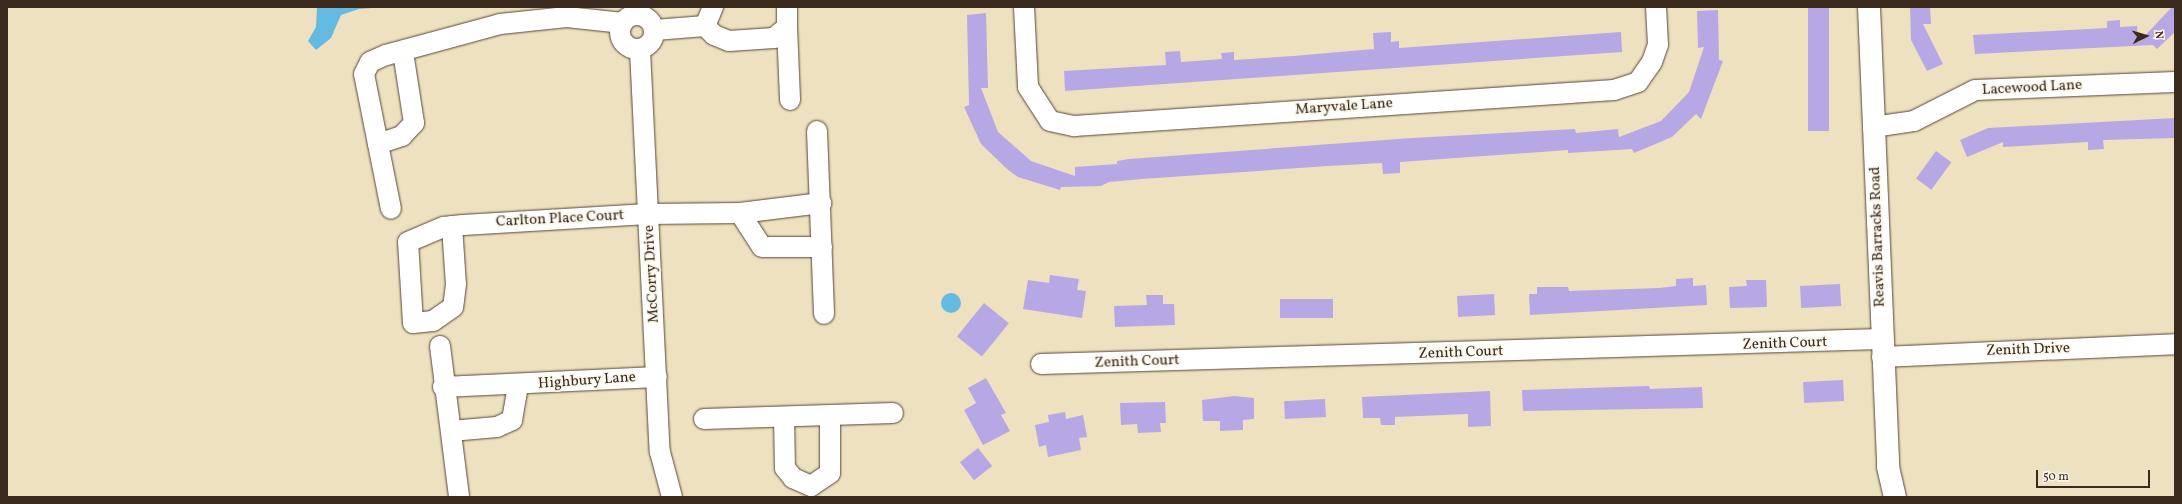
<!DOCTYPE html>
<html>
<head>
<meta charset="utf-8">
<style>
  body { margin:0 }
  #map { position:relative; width:2182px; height:504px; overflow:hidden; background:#eee1c0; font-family:Vollkorn,serif }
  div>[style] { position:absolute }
  .water>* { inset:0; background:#64bae1 }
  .round { border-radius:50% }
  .building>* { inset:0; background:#b6a8e5; transform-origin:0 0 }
  .roads { filter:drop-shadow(0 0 1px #564536) drop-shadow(0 0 1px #564536) }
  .minor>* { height:20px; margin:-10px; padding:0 10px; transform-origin:10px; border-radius:10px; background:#fff }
  .minor>.ring { margin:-10px; padding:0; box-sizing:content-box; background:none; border:20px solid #fff; border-radius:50% }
  .major>* { height:22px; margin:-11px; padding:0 11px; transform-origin:11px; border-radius:11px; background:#fff }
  span { translate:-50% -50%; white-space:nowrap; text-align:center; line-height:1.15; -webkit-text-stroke:3.5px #fbf7ec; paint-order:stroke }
  .street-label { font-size:15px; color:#3b2a1e }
  .frame { position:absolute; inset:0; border:8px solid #3b2a1e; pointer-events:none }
  .north { position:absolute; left:2126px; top:16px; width:40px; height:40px; -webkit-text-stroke:3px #fbf7ec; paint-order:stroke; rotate:85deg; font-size:11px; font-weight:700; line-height:16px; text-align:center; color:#3b2a1e }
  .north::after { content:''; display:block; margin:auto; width:14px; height:18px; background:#3b2a1e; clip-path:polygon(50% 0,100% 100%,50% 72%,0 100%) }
  .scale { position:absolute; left:2036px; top:470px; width:114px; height:18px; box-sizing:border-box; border:2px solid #3b2a1e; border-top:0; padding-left:5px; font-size:12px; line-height:14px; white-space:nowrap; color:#3b2a1e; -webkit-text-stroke:3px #fbf7ec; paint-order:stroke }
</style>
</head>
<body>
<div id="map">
  <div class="water">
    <div style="clip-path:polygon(317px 7px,386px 7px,359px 9px,341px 15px,331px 38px,316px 50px,308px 41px,316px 27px)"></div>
    <div class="round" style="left:941px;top:293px;width:20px;height:20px"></div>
  </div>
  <div class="building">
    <div style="left:1808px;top:7px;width:21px;height:124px"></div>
    <div style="clip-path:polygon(1910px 7px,1930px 7px,1931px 24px,1923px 24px,1943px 64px,1927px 71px,1911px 40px)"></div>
    <div style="clip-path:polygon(2172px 7px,2175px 7px,2175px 32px,2157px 49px,2153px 45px,1975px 54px,1973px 35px,2107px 28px,2107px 21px,2120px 20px,2120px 27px,2137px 26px,2138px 43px)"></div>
    <div style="clip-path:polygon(1718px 10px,1719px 60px,1723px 61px,1701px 119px,1696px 114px,1672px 137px,1634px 153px,1632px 149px,1568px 153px,1568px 150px,1400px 162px,1400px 173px,1383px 174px,1382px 163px,1328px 166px,1142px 179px,1109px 182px,1101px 186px,1061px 187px,1060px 190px,1018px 177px,1007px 169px,981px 144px,964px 107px,969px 105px,967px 15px,986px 13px,988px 88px,981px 88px,998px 132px,1031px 161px,1075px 176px,1075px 167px,1117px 164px,1117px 161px,1129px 159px,1412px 138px,1575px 129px,1576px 133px,1618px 129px,1619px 137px,1661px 121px,1689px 92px,1704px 47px,1698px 48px,1697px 11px)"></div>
    <div style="clip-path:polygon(1391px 32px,1391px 42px,1399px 41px,1399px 48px,1621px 32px,1622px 52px,1065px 91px,1064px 71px,1166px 65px,1165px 52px,1180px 51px,1181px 62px,1222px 59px,1221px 53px,1234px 52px,1234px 60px,1293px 56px,1374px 49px,1373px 33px)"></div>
    <div style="clip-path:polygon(2175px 118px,2175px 138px,2103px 140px,2104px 149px,2088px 150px,2088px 142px,2003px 147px,2003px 142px,1967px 157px,1960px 140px,1988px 128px)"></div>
    <div style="left:1936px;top:151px;width:19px;height:34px;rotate:36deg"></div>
    <div style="clip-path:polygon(1050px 275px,1079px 279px,1077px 290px,1086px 291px,1082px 318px,1023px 309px,1028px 280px,1049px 283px)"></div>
    <div style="clip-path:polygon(1693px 278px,1693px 286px,1706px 285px,1707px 305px,1530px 315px,1529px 294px,1537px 294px,1537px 287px,1568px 287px,1569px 291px,1659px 288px,1676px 286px,1676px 279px)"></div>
    <div style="clip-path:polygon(1746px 280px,1766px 280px,1767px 307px,1730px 308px,1729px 287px,1747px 286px)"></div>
    <div style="left:1840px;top:284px;width:22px;height:40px;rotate:87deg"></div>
    <div style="left:1494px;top:294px;width:21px;height:37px;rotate:87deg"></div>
    <div style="clip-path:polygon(1146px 295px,1163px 295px,1163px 304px,1174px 304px,1175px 325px,1115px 327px,1114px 306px,1147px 305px)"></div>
    <div style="left:1333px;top:299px;width:19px;height:53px;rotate:90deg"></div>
    <div style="left:984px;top:303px;width:32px;height:43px;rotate:39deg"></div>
    <div style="clip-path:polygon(986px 378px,1006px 413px,1001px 415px,1010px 431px,983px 445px,964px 410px,976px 403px,968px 388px)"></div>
    <div style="left:1843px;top:380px;width:21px;height:40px;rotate:87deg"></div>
    <div style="clip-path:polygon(1649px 386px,1650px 389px,1702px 387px,1703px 408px,1523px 411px,1522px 390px)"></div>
    <div style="clip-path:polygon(1490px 391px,1491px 426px,1468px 427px,1468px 414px,1395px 417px,1395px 425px,1381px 425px,1380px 418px,1363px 418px,1362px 397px)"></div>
    <div style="clip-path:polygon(1234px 396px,1254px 398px,1254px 419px,1243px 420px,1243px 430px,1220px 431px,1220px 421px,1203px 421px,1202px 400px)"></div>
    <div style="left:1325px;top:399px;width:18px;height:41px;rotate:87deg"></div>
    <div style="clip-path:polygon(1165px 402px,1166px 423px,1160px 423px,1161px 432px,1138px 433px,1137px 424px,1121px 425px,1120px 403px)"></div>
    <div style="clip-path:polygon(1065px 412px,1066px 419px,1083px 415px,1087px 437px,1079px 438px,1081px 450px,1048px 457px,1046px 445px,1039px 447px,1035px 425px,1049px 422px,1048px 415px)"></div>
    <div style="left:978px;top:448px;width:23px;height:23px;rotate:52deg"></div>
  </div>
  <div class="roads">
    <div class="minor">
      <div style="left:1024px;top:7px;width:80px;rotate:87.1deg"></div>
      <div style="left:1028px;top:87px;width:40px;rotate:57.1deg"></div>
      <div style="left:1050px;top:121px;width:25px;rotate:12deg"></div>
      <div style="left:1074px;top:126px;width:541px;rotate:-3.81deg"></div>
      <div style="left:1614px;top:90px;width:25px;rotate:-18deg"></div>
      <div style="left:1638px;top:82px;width:24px;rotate:-55deg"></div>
      <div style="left:1652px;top:62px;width:18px;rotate:-71deg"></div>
      <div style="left:1658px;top:45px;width:38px;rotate:-93deg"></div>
      <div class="ring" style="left:620px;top:15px;width:14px;height:14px"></div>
      <div style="left:705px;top:26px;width:13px;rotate:45deg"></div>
      <div style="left:714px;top:35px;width:16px;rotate:22deg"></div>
      <div style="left:729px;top:41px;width:45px;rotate:-3.8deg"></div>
      <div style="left:774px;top:38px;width:17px;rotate:-40deg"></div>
      <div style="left:787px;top:27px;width:20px;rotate:-90deg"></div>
      <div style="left:705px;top:26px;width:21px;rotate:-67deg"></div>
      <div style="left:787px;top:27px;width:73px;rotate:87.6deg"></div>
      <div style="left:655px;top:30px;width:50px;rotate:-4.6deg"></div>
      <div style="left:640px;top:50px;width:402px;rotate:87.2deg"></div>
      <div style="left:660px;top:452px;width:47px;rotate:75.1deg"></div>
      <div style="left:403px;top:52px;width:72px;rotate:81.2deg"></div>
      <div style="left:414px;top:123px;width:18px;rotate:133deg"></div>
      <div style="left:402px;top:136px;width:25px;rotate:162deg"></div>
      <div style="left:378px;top:144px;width:71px;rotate:-101.3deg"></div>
      <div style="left:364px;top:74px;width:13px;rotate:-63deg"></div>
      <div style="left:370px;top:62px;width:17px;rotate:-24deg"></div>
      <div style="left:386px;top:55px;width:118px;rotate:-15.2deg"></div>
      <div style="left:500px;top:24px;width:67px;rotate:-6deg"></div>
      <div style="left:567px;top:17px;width:56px;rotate:6.1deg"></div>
      <div style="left:1873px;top:127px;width:41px;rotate:-8.3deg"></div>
      <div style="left:1914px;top:121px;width:68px;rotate:-26.9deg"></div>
      <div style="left:1975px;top:90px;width:200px;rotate:-2.3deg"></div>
      <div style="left:817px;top:131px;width:183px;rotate:87.8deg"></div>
      <div style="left:378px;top:144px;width:66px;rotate:78.7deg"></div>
      <div style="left:740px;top:213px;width:40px;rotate:57.1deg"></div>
      <div style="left:762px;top:247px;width:60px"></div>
      <div style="left:452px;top:226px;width:58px;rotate:86.1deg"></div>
      <div style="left:456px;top:284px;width:23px;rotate:97deg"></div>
      <div style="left:453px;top:307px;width:24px;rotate:145deg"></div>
      <div style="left:433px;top:321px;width:20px;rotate:174deg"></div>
      <div style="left:413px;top:323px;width:81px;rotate:-93.5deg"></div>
      <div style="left:408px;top:242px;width:39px;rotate:-23deg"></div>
      <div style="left:444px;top:227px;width:19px;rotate:-6deg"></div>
      <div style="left:463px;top:225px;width:185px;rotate:-3.4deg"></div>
      <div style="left:648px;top:214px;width:92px;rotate:-0.6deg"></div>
      <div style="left:740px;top:213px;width:82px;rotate:-7deg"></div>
      <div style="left:440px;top:346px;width:152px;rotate:82.8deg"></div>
      <div style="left:1882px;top:357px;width:293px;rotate:-2.5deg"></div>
      <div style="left:1041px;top:364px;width:840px;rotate:-1.7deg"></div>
      <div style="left:443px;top:387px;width:214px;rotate:-2.7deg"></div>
      <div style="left:784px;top:417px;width:51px;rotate:88.9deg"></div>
      <div style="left:785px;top:468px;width:13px;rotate:51deg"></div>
      <div style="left:793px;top:478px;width:20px;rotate:24deg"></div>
      <div style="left:704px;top:419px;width:189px;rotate:-1.8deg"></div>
      <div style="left:451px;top:431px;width:46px;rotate:-5deg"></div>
      <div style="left:497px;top:427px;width:17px;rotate:-25deg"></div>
      <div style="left:512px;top:420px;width:36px;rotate:-80deg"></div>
      <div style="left:811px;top:486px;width:23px;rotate:-34deg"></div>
      <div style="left:830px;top:473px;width:57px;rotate:-90deg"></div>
    </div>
    <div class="major">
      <div style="left:1869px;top:7px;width:460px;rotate:87.6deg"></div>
      <div style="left:1888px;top:467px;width:31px;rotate:77deg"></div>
    </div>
  </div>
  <div class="street-label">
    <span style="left:2032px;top:88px;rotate:-3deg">Lacewood Lane</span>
    <span style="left:1344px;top:107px;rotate:-4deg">Maryvale Lane</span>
    <span style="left:560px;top:219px;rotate:-3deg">Carlton Place Court</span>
    <span style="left:1878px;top:237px;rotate:-92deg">Reavis Barracks Road</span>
    <span style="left:652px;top:274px;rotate:-93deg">McCorry Drive</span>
    <span style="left:1785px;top:344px;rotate:-2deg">Zenith Court</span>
    <span style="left:2028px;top:350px;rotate:-2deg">Zenith Drive</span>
    <span style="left:1461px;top:353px;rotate:-2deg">Zenith Court</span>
    <span style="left:1137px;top:362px;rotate:-2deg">Zenith Court</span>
    <span style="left:587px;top:381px;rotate:-4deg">Highbury Lane</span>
  </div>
  <div class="frame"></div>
  <div class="north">N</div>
  <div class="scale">50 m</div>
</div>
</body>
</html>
